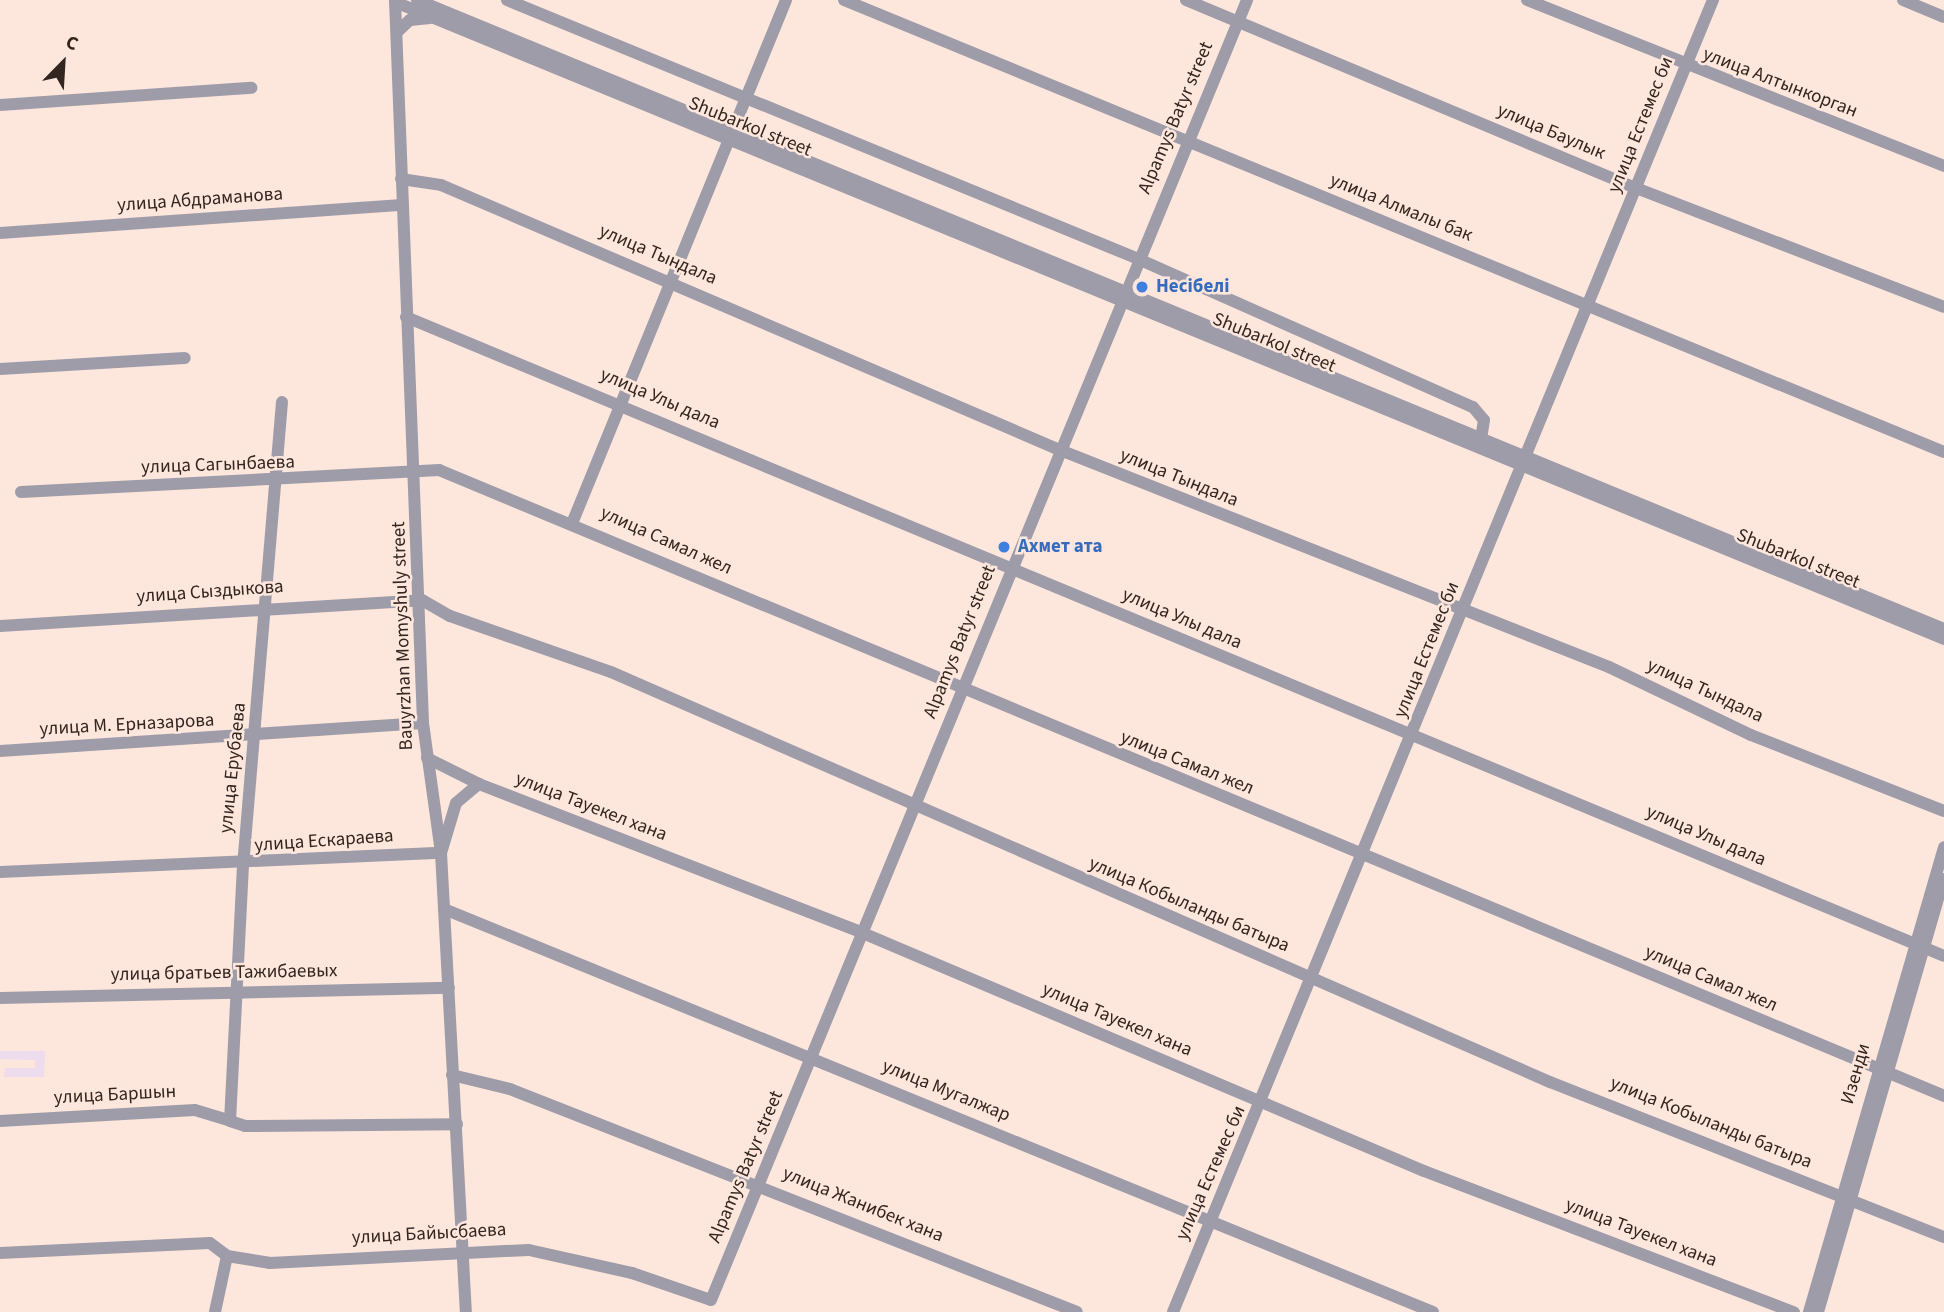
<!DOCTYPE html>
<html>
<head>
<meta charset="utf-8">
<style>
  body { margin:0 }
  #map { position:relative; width:1944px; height:1312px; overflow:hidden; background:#fde7dc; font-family:"Source Sans 3",sans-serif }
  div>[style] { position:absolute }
  .industrial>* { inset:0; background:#eddced }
  .minor>* { height:12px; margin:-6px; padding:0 6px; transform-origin:6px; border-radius:6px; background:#9f9caa }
  .dots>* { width:19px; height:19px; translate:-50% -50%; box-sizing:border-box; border:4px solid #fde7dc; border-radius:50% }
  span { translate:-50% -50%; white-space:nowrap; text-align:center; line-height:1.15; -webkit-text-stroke:5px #fde7dc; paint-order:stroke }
  .street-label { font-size:19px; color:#33251f }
  .shop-label { font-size:19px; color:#366cbe; font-weight:700 }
  .left { translate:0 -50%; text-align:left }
  .north { position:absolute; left:28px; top:28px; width:70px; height:70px; -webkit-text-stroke:5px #fde7dc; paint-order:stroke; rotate:24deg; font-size:19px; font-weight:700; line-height:28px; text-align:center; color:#33251f }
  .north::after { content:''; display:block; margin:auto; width:24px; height:32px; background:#33251f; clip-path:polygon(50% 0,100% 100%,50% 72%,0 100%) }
</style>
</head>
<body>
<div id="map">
  <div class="industrial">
    <div style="clip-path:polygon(0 1051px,45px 1051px,44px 1077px,4px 1077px,5px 1068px,35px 1068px,35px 1060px,0 1059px)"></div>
  </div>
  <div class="minor">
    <div style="left:395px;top:0;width:724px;rotate:87.78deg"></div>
    <div style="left:423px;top:723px;width:131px;rotate:82.1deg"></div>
    <div style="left:441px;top:853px;width:460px;rotate:86.9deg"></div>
    <div style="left:417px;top:0;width:1651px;rotate:22.39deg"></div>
    <div style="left:507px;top:0;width:680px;rotate:22.3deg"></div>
    <div style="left:1136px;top:258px;width:368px;rotate:23.9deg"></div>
    <div style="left:1473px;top:407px;width:17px;rotate:50deg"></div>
    <div style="left:1484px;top:420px;width:18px;rotate:99deg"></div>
    <div style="left:844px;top:0;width:1189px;rotate:22.34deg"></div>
    <div style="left:1186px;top:0;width:488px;rotate:22.7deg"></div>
    <div style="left:1636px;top:188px;width:330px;rotate:21.1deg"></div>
    <div style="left:1527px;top:0;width:449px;rotate:21.7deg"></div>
    <div style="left:1903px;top:0;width:44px;rotate:22.5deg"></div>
    <div style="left:395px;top:2px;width:1675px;rotate:22.35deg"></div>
    <div style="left:397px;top:32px;width:18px;rotate:-43deg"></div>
    <div style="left:410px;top:20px;width:20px;rotate:-6deg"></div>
    <div style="left:0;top:105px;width:252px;rotate:-3.9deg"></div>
    <div style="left:401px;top:179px;width:40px;rotate:8.5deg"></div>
    <div style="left:441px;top:185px;width:673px;rotate:23.18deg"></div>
    <div style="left:1060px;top:450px;width:590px;rotate:21.57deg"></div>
    <div style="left:1609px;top:667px;width:157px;rotate:25.6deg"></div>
    <div style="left:1751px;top:735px;width:207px;rotate:21.5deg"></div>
    <div style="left:0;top:233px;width:403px;rotate:-4deg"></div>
    <div style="left:406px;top:317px;width:1665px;rotate:22.56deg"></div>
    <div style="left:0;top:369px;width:185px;rotate:-3.4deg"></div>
    <div style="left:282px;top:402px;width:465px;rotate:94.8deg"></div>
    <div style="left:243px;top:865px;width:256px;rotate:92.9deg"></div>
    <div style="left:230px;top:1121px;width:16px;rotate:18deg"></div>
    <div style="left:245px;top:1126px;width:212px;rotate:-0.5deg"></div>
    <div style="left:21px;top:492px;width:419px;rotate:-3deg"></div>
    <div style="left:439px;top:470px;width:1630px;rotate:22.58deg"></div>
    <div style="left:573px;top:521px;width:563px;rotate:-67.76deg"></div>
    <div style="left:0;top:626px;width:423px;rotate:-3.5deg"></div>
    <div style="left:422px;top:600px;width:32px;rotate:30deg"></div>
    <div style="left:450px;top:616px;width:170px;rotate:19.2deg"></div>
    <div style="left:611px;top:672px;width:1025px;rotate:23.59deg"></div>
    <div style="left:1550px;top:1082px;width:423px;rotate:21.5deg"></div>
    <div style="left:0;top:751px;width:424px;rotate:-3.8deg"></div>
    <div style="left:427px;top:758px;width:58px;rotate:26.6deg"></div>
    <div style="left:479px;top:784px;width:414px;rotate:21.2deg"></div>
    <div style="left:865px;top:934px;width:607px;rotate:22.98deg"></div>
    <div style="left:1424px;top:1171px;width:396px;rotate:20.9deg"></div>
    <div style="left:0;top:872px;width:441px;rotate:-2.5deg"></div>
    <div style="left:441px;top:853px;width:52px;rotate:-73.3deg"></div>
    <div style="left:456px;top:803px;width:30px;rotate:-40deg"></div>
    <div style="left:444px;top:909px;width:1068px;rotate:22.17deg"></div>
    <div style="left:0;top:998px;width:449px;rotate:-1.3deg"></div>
    <div style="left:452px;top:1075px;width:60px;rotate:13.6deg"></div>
    <div style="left:510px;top:1089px;width:609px;rotate:21.47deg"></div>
    <div style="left:0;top:1121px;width:195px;rotate:-3.2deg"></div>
    <div style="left:195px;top:1110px;width:37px;rotate:17deg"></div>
    <div style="left:0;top:1253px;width:210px;rotate:-2.7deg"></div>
    <div style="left:210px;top:1243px;width:21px;rotate:37deg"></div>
    <div style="left:227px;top:1256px;width:57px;rotate:102.1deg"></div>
    <div style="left:227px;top:1256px;width:44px;rotate:9.2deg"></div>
    <div style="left:270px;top:1263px;width:259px;rotate:-2.9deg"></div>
    <div style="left:529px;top:1250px;width:106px;rotate:12.6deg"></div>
    <div style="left:632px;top:1273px;width:83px;rotate:18.9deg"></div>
    <div style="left:711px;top:1300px;width:1406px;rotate:-67.59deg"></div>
    <div style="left:1173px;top:1312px;width:1419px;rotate:-67.63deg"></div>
    <div style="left:1809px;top:1312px;width:484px;rotate:-73.8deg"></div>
    <div style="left:1818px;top:1312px;width:451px;rotate:-73.8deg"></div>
  </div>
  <div class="dots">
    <div style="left:1142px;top:287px;background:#3f7fe0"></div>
    <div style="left:1004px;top:547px;background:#3f7fe0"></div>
  </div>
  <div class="street-label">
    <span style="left:1780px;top:83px;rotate:21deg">улица Алтынкорган</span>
    <span style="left:1176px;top:118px;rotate:-67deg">Alpamys Batyr street</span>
    <span style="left:1641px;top:125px;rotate:-68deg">улица Естемес би</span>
    <span style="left:750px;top:127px;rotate:22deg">Shubarkol street</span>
    <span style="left:1551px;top:132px;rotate:23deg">улица Баулык</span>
    <span style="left:200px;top:200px;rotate:-4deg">улица Абдраманова</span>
    <span style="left:1401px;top:208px;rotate:22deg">улица Алмалы бак</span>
    <span style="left:658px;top:255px;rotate:23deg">улица Тындала</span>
    <span style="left:1274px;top:343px;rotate:22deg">Shubarkol street</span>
    <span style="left:660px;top:399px;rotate:23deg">улица Улы дала</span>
    <span style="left:218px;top:465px;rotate:-2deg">улица Сагынбаева</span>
    <span style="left:1179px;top:478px;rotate:22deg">улица Тындала</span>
    <span style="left:666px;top:541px;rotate:24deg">улица Самал жел</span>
    <span style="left:1798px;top:559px;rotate:22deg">Shubarkol street</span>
    <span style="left:210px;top:592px;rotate:-4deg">улица Сыздыкова</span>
    <span style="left:1182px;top:619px;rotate:23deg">улица Улы дала</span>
    <span style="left:403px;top:636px;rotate:-92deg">Bauyrzhan Momyshuly street</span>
    <span style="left:960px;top:642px;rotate:-68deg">Alpamys Batyr street</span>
    <span style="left:1427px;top:650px;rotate:-68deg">улица Естемес би</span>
    <span style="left:1705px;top:691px;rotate:25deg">улица Тындала</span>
    <span style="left:127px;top:725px;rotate:-3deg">улица М. Ерназарова</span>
    <span style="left:1187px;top:763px;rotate:22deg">улица Самал жел</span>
    <span style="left:233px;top:768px;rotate:-84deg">улица Ерубаева</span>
    <span style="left:591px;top:807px;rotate:21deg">улица Тауекел хана</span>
    <span style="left:1706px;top:836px;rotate:23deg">улица Улы дала</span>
    <span style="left:324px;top:841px;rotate:-4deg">улица Ескараева</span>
    <span style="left:1189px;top:905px;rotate:23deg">улица Кобыланды батыра</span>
    <span style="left:224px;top:973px;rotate:-1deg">улица братьев Тажибаевых</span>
    <span style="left:1711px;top:979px;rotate:23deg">улица Самал жел</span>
    <span style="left:1117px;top:1020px;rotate:23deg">улица Тауекел хана</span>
    <span style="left:1856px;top:1074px;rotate:-74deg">Изенди</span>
    <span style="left:946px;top:1091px;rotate:22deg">улица Мугалжар</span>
    <span style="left:115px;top:1095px;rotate:-3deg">улица Баршын</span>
    <span style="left:1711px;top:1123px;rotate:22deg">улица Кобыланды батыра</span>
    <span style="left:746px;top:1167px;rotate:-67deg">Alpamys Batyr street</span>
    <span style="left:1211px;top:1173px;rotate:-66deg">улица Естемес би</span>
    <span style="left:863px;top:1205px;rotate:22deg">улица Жанибек хана</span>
    <span style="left:1641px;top:1233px;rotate:21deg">улица Тауекел хана</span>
    <span style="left:429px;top:1234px;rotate:-3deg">улица Байысбаева</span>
  </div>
  <div class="shop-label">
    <span class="left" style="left:1156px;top:287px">Несібелі</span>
    <span class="left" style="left:1018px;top:547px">Ахмет ата</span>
  </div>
  <div class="north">С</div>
</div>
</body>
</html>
